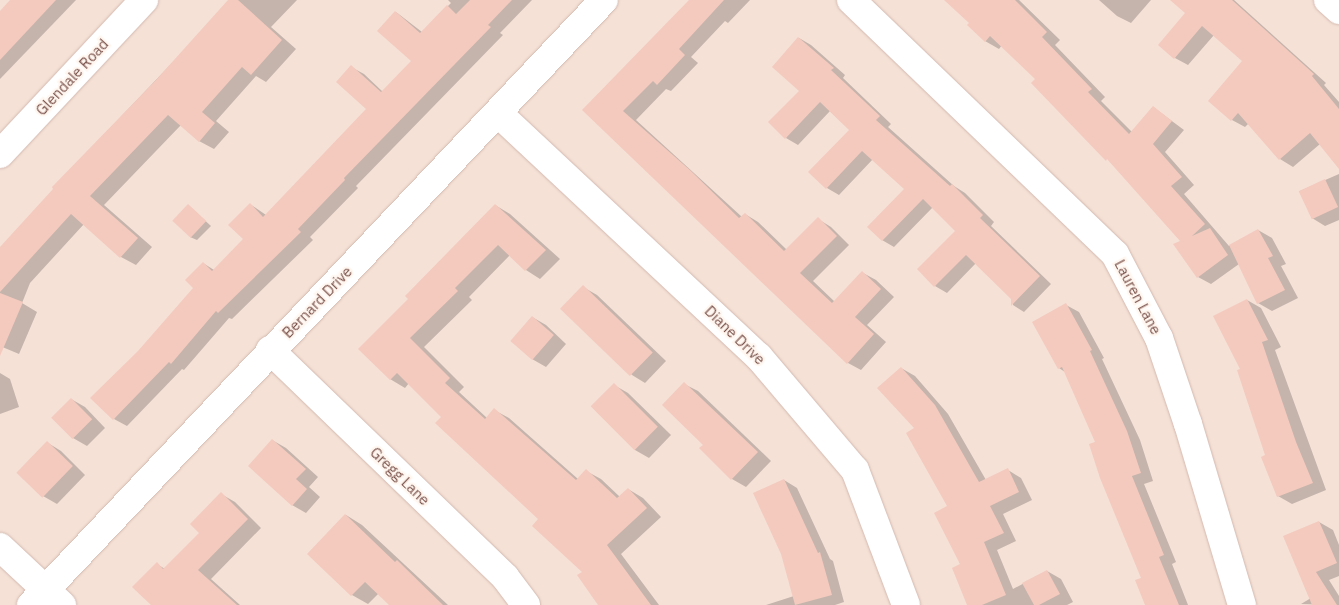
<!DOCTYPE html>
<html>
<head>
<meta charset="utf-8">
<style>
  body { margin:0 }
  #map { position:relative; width:1339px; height:605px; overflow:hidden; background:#fdf1e8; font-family:"IBM Plex Sans",sans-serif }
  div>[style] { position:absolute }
  .residential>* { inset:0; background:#f5e1d6; transform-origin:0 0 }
  .shadow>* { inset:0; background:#0003 }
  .building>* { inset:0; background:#f4c9be; transform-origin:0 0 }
  .roads { filter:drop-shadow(0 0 1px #d3b8af) drop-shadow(0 0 1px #d3b8af) }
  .minor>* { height:28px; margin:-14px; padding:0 14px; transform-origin:14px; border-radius:14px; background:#fff }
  span { translate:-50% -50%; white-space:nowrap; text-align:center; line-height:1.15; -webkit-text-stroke:4.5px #fff6ef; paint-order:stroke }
  .street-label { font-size:15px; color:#79514a }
</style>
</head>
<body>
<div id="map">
  <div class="residential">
    <div style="left:0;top:0;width:1339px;height:605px"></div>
  </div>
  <div class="shadow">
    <div style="clip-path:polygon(12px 0,76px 0,0 79px,0 13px)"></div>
    <div style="clip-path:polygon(232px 0,297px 0,271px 27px,296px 49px,266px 82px,256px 76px,216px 121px,229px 132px,214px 149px,199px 141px,181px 125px,104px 205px,152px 247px,136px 265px,121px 257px,84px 224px,30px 283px,22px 303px,37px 312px,19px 354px,0 346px,0 248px,55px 189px,54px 187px)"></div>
    <div style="clip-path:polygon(448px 0,532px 0,500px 33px,503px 35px,356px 186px,358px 188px,310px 237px,313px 240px,232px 319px,229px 318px,184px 370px,182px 369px,127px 426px,114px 419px,139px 352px,195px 288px,203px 263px,214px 270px,245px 239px,250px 204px,266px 215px,367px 109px,351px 67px,364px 74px,383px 92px,413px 61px,396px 12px,422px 32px,451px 3px)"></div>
    <div style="clip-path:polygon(691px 0,750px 0,728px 23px,725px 21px,691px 57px,698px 63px,671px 91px,666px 89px,636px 120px,742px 217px,745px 214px,758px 222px,787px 250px,818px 219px,831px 227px,849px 245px,813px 281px,835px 302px,863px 273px,876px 280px,894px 297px,867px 325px,886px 342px,861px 370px,848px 363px,584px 110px)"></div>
    <div style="clip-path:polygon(946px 0,1019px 0,1060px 40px,1055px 45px,1105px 97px,1101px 101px,1132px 132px,1153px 107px,1184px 130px,1165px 152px,1194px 185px,1184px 194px,1229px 246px,1258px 230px,1272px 238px,1286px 264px,1281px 266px,1298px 298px,1272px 311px,1258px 303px,1239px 264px,1211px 284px,1198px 277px,1182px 242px,1112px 162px,1032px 83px,1036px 79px,1002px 45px,999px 49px,985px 41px,971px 23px)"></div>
    <div style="clip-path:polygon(1099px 0,1151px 0,1131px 23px,1117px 16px)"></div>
    <div style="clip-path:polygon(1172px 0,1234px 0,1326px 83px,1324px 85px,1339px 102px,1339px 167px,1320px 144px,1293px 167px,1280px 159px,1249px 123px,1245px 127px,1232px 120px,1244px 61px,1214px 35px,1188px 65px,1175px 58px,1186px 13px)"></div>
    <div style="clip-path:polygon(799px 38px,811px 45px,845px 75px,843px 78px,891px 124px,888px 127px,954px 186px,965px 193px,994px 222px,991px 226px,1051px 284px,1024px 312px,1013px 305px,1013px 298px,976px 263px,947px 293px,935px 286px,957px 231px,933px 207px,894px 247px,882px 240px,906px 189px,873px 159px,839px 195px,827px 188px,810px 172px,850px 130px,830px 111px,798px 145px,786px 138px,801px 91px)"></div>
    <div style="clip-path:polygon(1339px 174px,1339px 220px,1325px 226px,1312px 218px,1300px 191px)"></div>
    <div style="clip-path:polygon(188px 205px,211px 226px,197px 240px,190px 237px)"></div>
    <div style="clip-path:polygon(495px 205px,510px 214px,560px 259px,540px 279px,526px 270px,510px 255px,469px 297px,472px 300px,424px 347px,464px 387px,459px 392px,487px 418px,494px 410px,509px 418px,578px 479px,586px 471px,601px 479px,620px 497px,628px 489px,643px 498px,661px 517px,621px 554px,659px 605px,600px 605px,584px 572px,540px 519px,409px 383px,405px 388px,390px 379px,410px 299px)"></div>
    <div style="clip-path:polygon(583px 287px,597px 295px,666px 361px,645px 383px,632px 375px,562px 308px)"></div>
    <div style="clip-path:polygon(1247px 300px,1261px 308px,1281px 347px,1275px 350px,1326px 490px,1292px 504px,1278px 496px,1241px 370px)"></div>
    <div style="clip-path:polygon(1066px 305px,1079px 312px,1104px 358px,1102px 359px,1140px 440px,1153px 481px,1144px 484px,1176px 562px,1172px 564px,1188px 605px,1147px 605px,1142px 579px,1097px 443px,1065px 372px,1059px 368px)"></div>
    <div style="clip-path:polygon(532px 317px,546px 325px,566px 344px,546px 367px,532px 359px)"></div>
    <div style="clip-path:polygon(901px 368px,915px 376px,948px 414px,986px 480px,1008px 470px,1021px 478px,1032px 500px,1003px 514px,1016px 541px,997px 550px,1013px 589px,1047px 571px,1061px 579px,1073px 602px,1067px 605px,968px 605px,949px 507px,916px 429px)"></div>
    <div style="clip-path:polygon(0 373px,10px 379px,19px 407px,0 414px)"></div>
    <div style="clip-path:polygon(684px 384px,698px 391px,771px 461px,746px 487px,732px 479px,704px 445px)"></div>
    <div style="clip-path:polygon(614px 385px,628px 393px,671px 435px,649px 458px,635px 450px)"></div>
    <div style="clip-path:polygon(71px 399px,85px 407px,105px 428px,87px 446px,73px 438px,53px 418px)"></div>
    <div style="clip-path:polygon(272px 440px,286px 448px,318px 477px,309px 487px,320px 497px,306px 513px,292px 505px)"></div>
    <div style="clip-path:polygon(48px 443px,61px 451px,85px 475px,57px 504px,43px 496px)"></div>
    <div style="clip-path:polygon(784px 480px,797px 488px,830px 559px,833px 561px,844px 602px,835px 605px,766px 605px,794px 596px)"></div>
    <div style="clip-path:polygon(221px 494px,235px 502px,261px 528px,211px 579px,240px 605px,153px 605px,157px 564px,165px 569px,201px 533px)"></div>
    <div style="clip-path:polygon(346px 515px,362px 525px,448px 605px,391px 605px,379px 593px,368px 604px,352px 595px)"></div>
    <div style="clip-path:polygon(1319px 522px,1333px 530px,1339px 545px,1339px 576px,1329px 580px,1339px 596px,1339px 605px,1301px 604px,1311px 598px)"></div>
  </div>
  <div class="building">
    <div style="clip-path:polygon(10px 0,56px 0,0 60px,0 11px)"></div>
    <div style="clip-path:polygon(228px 0,238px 0,282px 40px,251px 75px,242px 67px,202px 112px,215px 123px,199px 142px,168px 115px,90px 196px,138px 238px,120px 258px,71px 214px,0 292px,0 247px,53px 189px,52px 187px,156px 80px)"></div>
    <div style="clip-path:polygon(470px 0,512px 0,488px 25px,491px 27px,344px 178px,345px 180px,298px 229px,301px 232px,218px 313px,216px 311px,171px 364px,169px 362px,113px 420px,90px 398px,138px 351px,193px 288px,185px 280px,203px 262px,212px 271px,243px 239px,228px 225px,250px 203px,263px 217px,366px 109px,336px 82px,351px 65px,381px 92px,411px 61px,377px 31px,395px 11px,420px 33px,447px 5px,456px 14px)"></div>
    <div style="clip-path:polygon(689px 0,724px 0,679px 49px,685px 55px,657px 85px,653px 81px,623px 111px,691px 171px,739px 218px,745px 213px,784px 251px,818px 217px,837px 236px,800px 273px,832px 303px,862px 271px,881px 289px,855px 317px,874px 334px,847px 364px,582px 110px)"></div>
    <div style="clip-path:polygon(944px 0,1015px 0,1047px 32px,1042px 37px,1092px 89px,1088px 92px,1129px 134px,1153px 106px,1172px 121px,1153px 144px,1182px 177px,1171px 186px,1205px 224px,1192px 236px,1210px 228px,1228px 255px,1197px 278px,1173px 244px,1180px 241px,1107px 159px,1106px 161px,1031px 83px,1035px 79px,990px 36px,985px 42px,967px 25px,969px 23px)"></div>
    <div style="clip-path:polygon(1170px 0,1232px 0,1314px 74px,1312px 76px,1339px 109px,1339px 169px,1310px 133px,1279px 160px,1238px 113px,1231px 121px,1208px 101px,1242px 61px,1202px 26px,1174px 59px,1158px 45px,1185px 13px)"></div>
    <div style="clip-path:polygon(798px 37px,834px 68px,831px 70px,880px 116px,876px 120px,950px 186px,952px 184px,983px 215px,980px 218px,1040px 276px,1011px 306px,1011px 299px,966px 255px,934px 287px,917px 269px,955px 231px,923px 199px,882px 241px,867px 227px,904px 189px,862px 151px,826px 189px,808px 172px,849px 130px,820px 102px,785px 139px,768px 122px,799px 91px,772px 67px)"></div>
    <div style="left:1325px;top:179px;width:31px;height:29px;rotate:65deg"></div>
    <div style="left:188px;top:204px;width:25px;height:23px;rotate:43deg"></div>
    <div style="clip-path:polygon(495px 204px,546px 250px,525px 271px,498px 245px,455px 288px,458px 291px,410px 338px,450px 378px,445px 383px,485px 419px,494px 408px,576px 480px,586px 469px,617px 498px,628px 488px,647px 508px,607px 545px,651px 605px,598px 605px,577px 575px,582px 572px,532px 526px,538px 519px,435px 423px,441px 417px,397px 373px,390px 380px,358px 349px,408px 299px,405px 296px)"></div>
    <div style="clip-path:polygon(1258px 229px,1273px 256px,1268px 258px,1285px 290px,1257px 304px,1229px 245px)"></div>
    <div style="left:583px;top:285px;width:97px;height:33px;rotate:44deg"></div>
    <div style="clip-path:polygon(0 293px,23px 302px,0 356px)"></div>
    <div style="clip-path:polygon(1247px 299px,1268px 340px,1262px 342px,1296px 442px,1313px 483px,1277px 497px,1261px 457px,1265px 455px,1237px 370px,1240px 369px,1213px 316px)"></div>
    <div style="clip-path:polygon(1066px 303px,1092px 350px,1090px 351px,1127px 431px,1141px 473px,1132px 476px,1164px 555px,1159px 557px,1179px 605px,1145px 605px,1135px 580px,1141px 578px,1100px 478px,1089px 444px,1095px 442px,1062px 367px,1058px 369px,1032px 322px)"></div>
    <div style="left:532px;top:316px;width:29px;height:33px;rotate:41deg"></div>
    <div style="clip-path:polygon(901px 367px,935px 405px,979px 482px,1008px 468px,1019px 492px,990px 506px,1004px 533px,984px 542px,1006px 595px,982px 605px,967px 605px,952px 568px,960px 564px,934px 513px,947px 506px,906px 433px,914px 428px,877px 388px)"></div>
    <div style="clip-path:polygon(684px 382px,758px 452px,731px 480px,699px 448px,703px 445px,662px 405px)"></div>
    <div style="left:614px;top:383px;width:62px;height:33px;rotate:45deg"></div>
    <div style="left:71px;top:398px;width:30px;height:28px;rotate:45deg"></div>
    <div style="clip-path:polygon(272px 439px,306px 469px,296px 479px,307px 489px,292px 506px,248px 466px)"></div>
    <div style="left:47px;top:441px;width:36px;height:44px;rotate:44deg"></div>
    <div style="clip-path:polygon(784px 479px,818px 553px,820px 552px,832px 595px,795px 605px,781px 554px,753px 493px)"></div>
    <div style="clip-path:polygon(221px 492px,248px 519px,198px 570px,237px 605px,151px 605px,132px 587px,157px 562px,163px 569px,199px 533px,190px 524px)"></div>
    <div style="clip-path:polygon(345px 514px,395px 562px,397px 560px,443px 605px,389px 605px,365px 582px,351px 596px,307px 554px)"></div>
    <div style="clip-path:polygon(1319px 521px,1337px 563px,1316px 572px,1337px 605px,1312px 605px,1283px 536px)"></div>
    <div style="clip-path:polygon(1047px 570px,1060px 594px,1039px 605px,1034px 605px,1022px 583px)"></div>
  </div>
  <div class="roads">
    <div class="minor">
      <div style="left:851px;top:0;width:366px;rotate:43.9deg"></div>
      <div style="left:1115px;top:254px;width:95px;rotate:62.4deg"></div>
      <div style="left:1159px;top:338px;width:91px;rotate:71.4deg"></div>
      <div style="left:1188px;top:424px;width:189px;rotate:73.4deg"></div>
      <div style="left:1328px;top:0;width:15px;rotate:42deg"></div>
      <div style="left:498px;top:113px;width:357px;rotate:43.1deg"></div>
      <div style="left:759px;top:357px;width:148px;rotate:49.7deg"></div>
      <div style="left:855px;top:470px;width:144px;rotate:69.3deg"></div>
      <div style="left:0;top:154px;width:211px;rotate:-46.9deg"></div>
      <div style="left:270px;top:350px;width:327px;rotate:44deg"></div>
      <div style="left:505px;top:577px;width:35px;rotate:53deg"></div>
      <div style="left:0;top:547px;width:85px;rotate:43.1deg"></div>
      <div style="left:31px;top:605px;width:833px;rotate:-46.56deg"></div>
    </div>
  </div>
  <div class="street-label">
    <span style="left:72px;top:77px;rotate:-47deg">Glendale Road</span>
    <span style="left:1138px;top:297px;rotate:62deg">Lauren Lane</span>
    <span style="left:317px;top:302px;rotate:-46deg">Bernard Drive</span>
    <span style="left:735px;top:335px;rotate:44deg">Diane Drive</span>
    <span style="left:400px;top:476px;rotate:44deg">Gregg Lane</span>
  </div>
</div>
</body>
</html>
